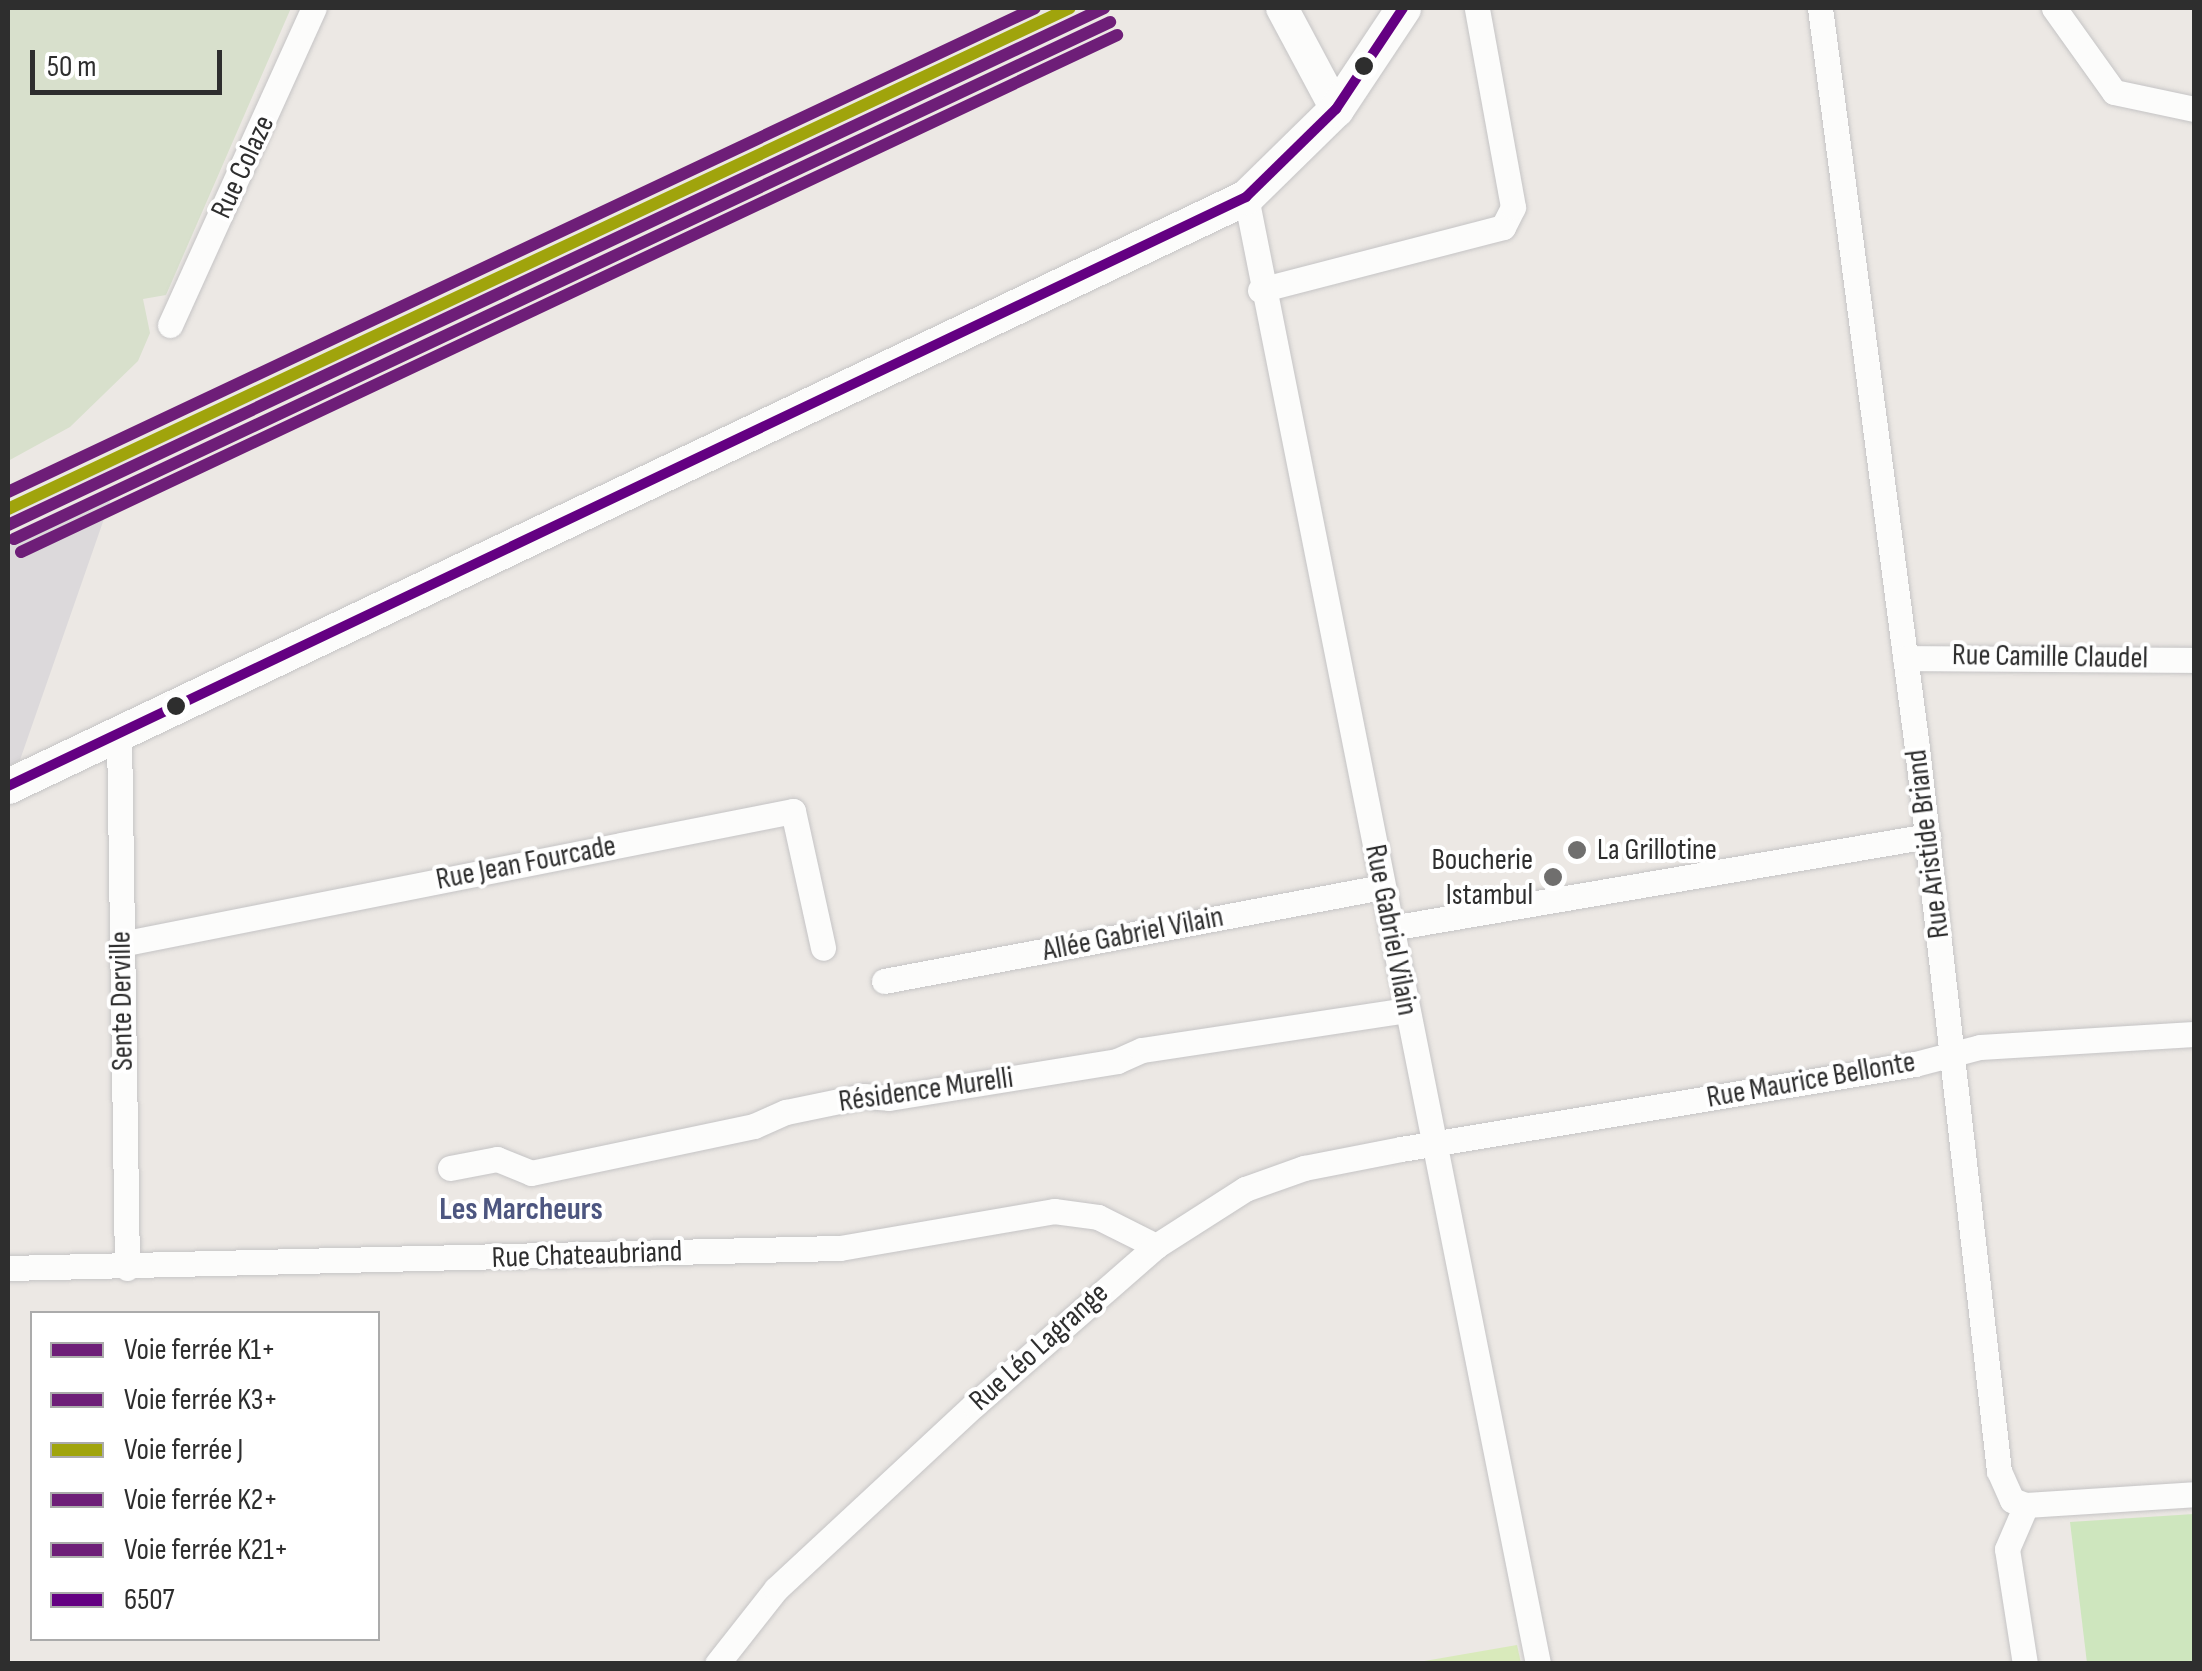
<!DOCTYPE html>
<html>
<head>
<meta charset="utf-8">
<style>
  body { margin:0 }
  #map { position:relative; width:2202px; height:1671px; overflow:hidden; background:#ece8e4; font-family:"Sofia Sans Condensed",sans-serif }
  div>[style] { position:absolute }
  .industrial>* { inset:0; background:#dcd9db }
  .green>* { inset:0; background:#cee6be }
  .cemetery>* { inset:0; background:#d8e0cc }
  .pitch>* { inset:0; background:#d9eabb }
  .roads { filter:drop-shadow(0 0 2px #c5c4c5) drop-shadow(0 0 2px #c5c4c5) }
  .minor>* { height:25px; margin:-12.5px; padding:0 12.5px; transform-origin:12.5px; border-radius:12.5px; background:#fcfcfb }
  .tertiary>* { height:32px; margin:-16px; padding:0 16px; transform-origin:16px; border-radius:16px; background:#fcfcfb }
  .secondary>* { height:35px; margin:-17.5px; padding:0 17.5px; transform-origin:17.5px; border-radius:17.5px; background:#fcfcfb }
  .rail>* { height:11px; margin-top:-5.5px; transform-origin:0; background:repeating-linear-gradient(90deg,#fff 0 22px,#dfdfe1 0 44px); box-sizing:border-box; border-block:2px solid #dfdfe1 }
  .bus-1>* { height:10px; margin:-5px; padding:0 5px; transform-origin:5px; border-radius:5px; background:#640082 }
  .rail-1>* { height:12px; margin:-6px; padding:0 6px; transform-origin:6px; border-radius:6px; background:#6e1e78 }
  .rail-2>* { height:12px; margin:-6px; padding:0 6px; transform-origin:6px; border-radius:6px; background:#6e1e78 }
  .rail-3>* { height:12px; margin:-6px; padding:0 6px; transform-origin:6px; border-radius:6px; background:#a0a40c }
  .rail-4>* { height:12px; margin:-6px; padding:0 6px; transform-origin:6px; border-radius:6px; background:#6e1e78 }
  .rail-5>* { height:12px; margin:-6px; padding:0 6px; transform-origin:6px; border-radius:6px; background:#6e1e78 }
  .dots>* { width:28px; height:28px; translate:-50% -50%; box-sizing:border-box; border:5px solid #fff; border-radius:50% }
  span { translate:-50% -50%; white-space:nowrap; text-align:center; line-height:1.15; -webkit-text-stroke:8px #fff; paint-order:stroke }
  .street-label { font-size:30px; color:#2e2e2e }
  .poi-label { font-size:30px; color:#2e2e2e }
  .left { translate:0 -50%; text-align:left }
  .right { translate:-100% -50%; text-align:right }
  .neighbourhood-label { font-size:32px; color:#4d5680; font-weight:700 }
  .frame { position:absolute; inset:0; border:10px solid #2e2e2e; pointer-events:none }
  .legend { position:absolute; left:30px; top:1311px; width:350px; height:330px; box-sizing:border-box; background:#fff; border:2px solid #ababab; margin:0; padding:12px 18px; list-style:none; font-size:30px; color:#2e2e2e }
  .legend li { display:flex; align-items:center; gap:20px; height:50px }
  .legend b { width:50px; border:2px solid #ababab }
  .scale { position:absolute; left:30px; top:50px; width:192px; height:45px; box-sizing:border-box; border:5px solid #2e2e2e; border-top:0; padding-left:12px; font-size:30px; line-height:35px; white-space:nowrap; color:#2e2e2e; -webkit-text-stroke:8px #fff; paint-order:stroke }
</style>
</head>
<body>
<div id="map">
  <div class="industrial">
    <div style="clip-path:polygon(113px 493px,20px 760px,8px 767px,8px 543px)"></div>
  </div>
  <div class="green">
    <div style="clip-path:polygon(2194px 1514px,2194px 1663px,2087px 1663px,2070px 1522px)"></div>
  </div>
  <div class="cemetery">
    <div style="clip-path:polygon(8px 8px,291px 8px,166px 295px,143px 299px,150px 333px,138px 361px,70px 427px,8px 461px)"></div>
  </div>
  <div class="pitch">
    <div style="clip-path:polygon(1517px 1645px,1521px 1663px,1413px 1663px)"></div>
  </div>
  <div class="roads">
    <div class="minor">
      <div style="left:1820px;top:8px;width:746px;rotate:82.53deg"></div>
      <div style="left:1917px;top:748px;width:728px;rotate:83.53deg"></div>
      <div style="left:1999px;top:1471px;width:32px;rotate:66deg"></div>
      <div style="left:2012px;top:1500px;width:15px;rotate:20deg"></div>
      <div style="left:2026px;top:1505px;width:168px;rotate:-3.7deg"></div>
      <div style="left:2054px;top:8px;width:103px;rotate:54.5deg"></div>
      <div style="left:2114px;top:92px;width:82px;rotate:12deg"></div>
      <div style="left:1246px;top:197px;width:1496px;rotate:78.74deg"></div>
      <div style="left:1260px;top:290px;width:251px;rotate:-14.5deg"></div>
      <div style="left:1503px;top:227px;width:22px;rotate:-63deg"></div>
      <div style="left:1513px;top:207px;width:202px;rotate:-100.3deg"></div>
      <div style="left:170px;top:325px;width:348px;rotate:-65.6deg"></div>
      <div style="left:1905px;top:658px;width:289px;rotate:0.4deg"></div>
      <div style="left:119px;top:734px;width:534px;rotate:89.14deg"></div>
      <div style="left:1391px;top:928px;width:545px;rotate:-9.72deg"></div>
      <div style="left:121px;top:944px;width:685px;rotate:-11.2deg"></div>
      <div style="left:793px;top:811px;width:140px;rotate:77.6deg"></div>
      <div style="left:884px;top:981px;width:507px;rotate:-10.69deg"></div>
      <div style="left:450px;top:1168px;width:48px;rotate:-10.8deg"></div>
      <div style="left:497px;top:1159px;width:37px;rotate:22deg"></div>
      <div style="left:531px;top:1173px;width:228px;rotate:-11.9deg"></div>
      <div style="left:754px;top:1126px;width:35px;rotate:-24deg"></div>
      <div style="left:786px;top:1112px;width:79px;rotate:-11.7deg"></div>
      <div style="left:863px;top:1096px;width:26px;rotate:4deg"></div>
      <div style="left:889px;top:1098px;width:231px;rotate:-9.2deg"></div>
      <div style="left:1117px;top:1061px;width:27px;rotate:-24deg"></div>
      <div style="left:1142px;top:1050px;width:268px;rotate:-8.6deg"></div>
      <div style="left:8px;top:1268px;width:832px;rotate:-1.38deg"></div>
      <div style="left:840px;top:1248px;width:217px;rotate:-9.8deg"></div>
      <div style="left:1054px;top:1211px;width:44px;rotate:7.8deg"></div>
      <div style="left:1098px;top:1217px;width:65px;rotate:26.6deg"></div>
      <div style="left:717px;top:1664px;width:95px;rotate:-51.8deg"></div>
      <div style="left:776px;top:1589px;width:270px;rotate:-42.9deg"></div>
      <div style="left:974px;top:1405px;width:242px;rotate:-41.1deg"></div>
      <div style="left:1156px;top:1246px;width:106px;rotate:-32.6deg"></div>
      <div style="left:1245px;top:1189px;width:63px;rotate:-19.6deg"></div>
      <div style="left:1304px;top:1168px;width:99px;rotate:-11.1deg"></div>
      <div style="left:1401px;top:1149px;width:521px;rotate:-9.39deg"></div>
      <div style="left:1915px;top:1064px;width:67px;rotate:-14.7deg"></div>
      <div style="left:1980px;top:1047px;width:214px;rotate:-3.5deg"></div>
      <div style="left:2025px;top:1664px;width:116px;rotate:-98.9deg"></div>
      <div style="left:2007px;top:1549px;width:48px;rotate:-66.6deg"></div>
    </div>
    <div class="tertiary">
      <div style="left:1282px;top:8px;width:115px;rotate:61.9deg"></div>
    </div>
    <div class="secondary">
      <div style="left:8px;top:786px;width:1371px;rotate:-25.44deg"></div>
      <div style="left:1246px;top:197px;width:126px;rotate:-44.4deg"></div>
      <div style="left:1336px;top:109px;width:121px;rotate:-56.4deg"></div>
    </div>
  </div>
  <div class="rail">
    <div style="left:8px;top:510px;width:1174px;rotate:-25.32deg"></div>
  </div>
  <div class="bus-1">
    <div style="left:8px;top:786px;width:1371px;rotate:-25.44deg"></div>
    <div style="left:1246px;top:197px;width:126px;rotate:-44.4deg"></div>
    <div style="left:1336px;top:109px;width:121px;rotate:-56.4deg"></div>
  </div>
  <div class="rail-1">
    <div style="left:8px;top:525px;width:1212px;rotate:-25.25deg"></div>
  </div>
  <div class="rail-2">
    <div style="left:14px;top:539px;width:1212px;rotate:-25.25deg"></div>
  </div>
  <div class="rail-3">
    <div style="left:8px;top:509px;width:1174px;rotate:-25.26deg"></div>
  </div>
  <div class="rail-4">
    <div style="left:21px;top:552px;width:1212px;rotate:-25.25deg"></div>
  </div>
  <div class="rail-5">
    <div style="left:8px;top:492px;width:1135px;rotate:-25.23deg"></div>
  </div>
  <div class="dots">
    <div style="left:1364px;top:66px;background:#2e2e2e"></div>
    <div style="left:176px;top:706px;background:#2e2e2e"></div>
    <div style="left:1577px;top:850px;background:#706f6e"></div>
    <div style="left:1553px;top:877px;background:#706f6e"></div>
  </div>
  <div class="street-label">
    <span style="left:243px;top:167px;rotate:-65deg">Rue Colaze</span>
    <span style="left:2050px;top:657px;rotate:1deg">Rue Camille Claudel</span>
    <span style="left:1928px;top:844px;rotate:-97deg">Rue Aristide Briand</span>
    <span style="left:526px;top:863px;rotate:-11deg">Rue Jean Fourcade</span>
    <span style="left:1391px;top:930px;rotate:79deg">Rue Gabriel Vilain</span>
    <span style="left:1133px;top:934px;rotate:-11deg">Allée Gabriel Vilain</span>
    <span style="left:122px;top:1001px;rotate:-91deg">Sente Derville</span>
    <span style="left:1811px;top:1080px;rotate:-10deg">Rue Maurice Bellonte</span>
    <span style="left:926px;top:1090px;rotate:-8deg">Résidence Murelli</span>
    <span style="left:587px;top:1255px;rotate:-2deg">Rue Chateaubriand</span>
    <span style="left:1039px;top:1347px;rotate:-42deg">Rue Léo Lagrange</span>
  </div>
  <div class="poi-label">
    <span class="left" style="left:1597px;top:850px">La Grillotine</span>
    <span class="right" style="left:1533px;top:877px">Boucherie<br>Istambul</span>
  </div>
  <div class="neighbourhood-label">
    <span style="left:521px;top:1210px">Les Marcheurs</span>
  </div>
  <div class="frame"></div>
  <ul class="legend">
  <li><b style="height:12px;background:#6e1e78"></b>Voie ferrée K1+</li>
  <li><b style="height:12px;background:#6e1e78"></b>Voie ferrée K3+</li>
  <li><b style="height:12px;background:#a0a40c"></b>Voie ferrée J</li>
  <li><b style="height:12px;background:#6e1e78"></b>Voie ferrée K2+</li>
  <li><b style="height:12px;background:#6e1e78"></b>Voie ferrée K21+</li>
  <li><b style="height:12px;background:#640082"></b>6507</li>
  </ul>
  <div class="scale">50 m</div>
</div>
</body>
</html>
